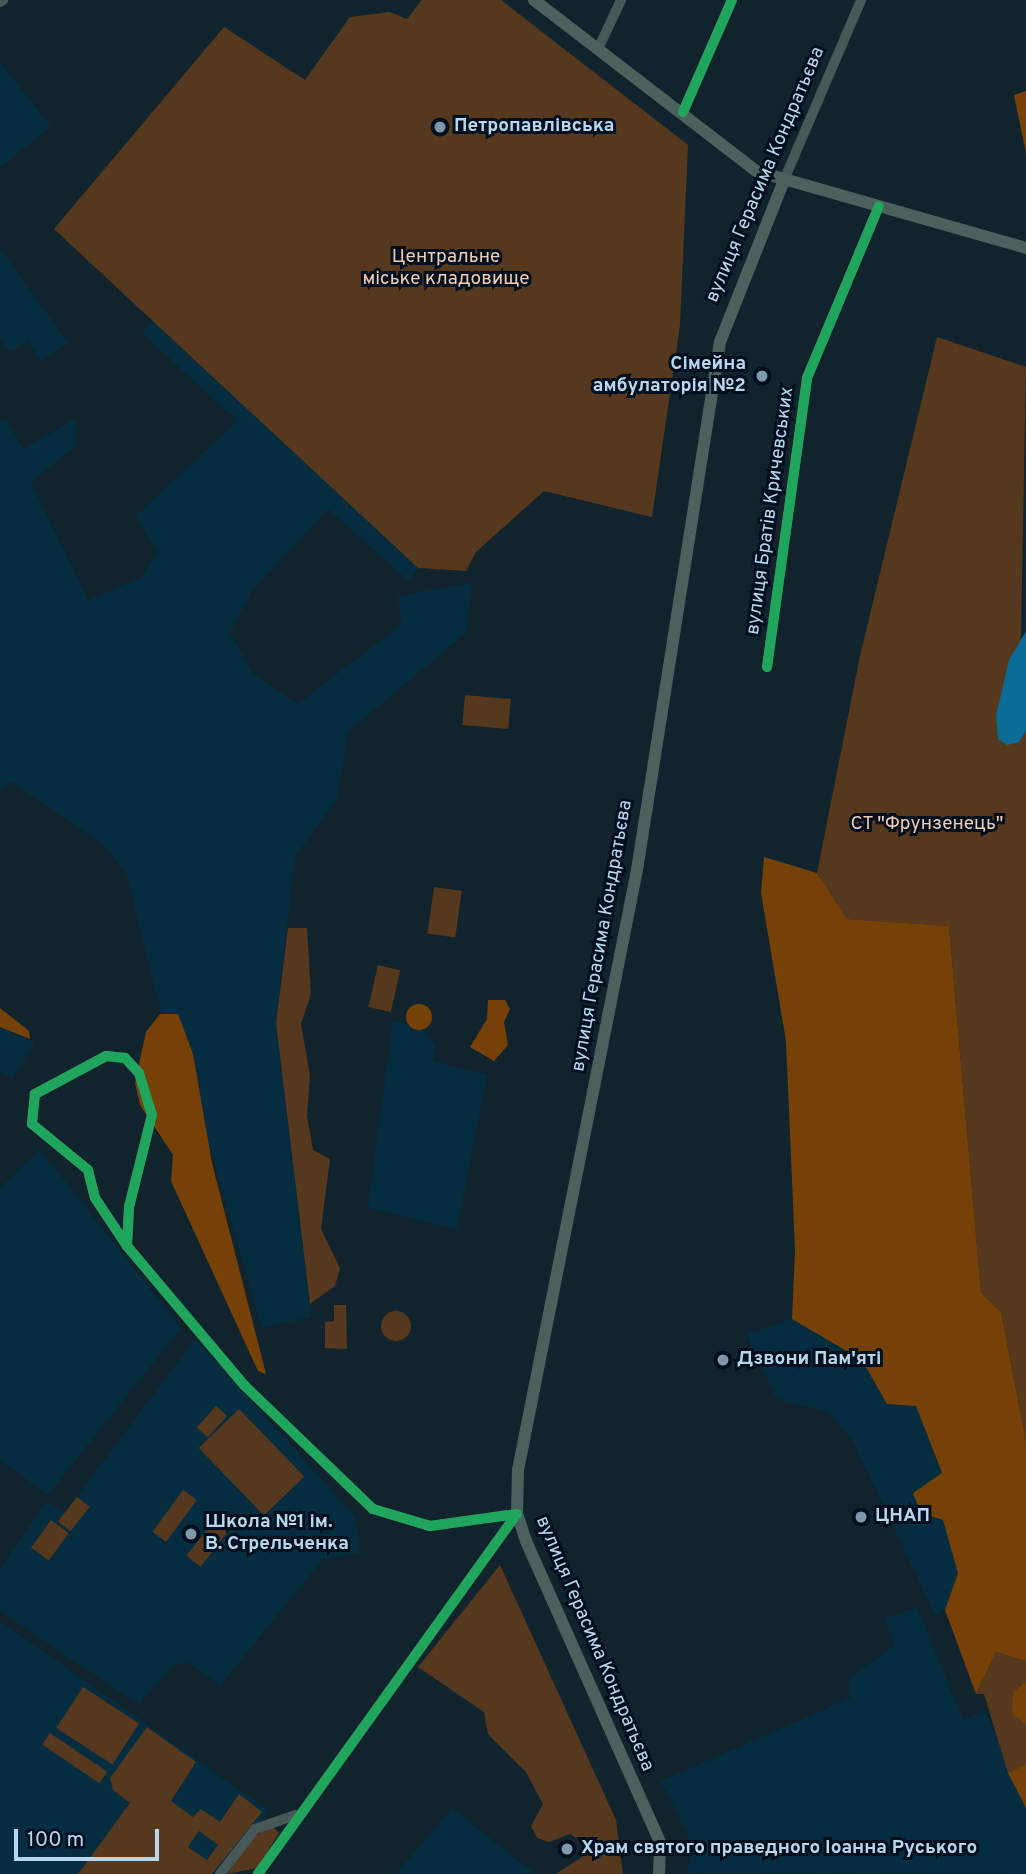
<!DOCTYPE html>
<html>
<head>
<meta charset="utf-8">
<style>
  body { margin:0 }
  #map { position:relative; width:1026px; height:1874px; overflow:hidden; background:#11242d; font-family:Overpass,sans-serif }
  div>[style] { position:absolute }
  .built>* { inset:0; background:#052c3f }
  .green>* { inset:0; background:#56381e; transform-origin:0 0 }
  .round { border-radius:50% }
  .forest>* { inset:0; background:#764106 }
  .water>* { inset:0; background:#0a6b97 }
  .minor>* { height:10px; margin:-5px; padding:0 5px; transform-origin:5px; border-radius:5px; background:#475858 }
  .major>* { height:12px; margin:-6px; padding:0 6px; transform-origin:6px; border-radius:6px; background:#4c615e }
  .cycleway>* { height:10px; margin:-5px; padding:0 5px; transform-origin:5px; border-radius:5px; background:#20a55d }
  .dots>* { width:19px; height:19px; translate:-50% -50%; box-sizing:border-box; border:4px solid #000f1e; border-radius:50% }
  span { translate:-50% -50%; white-space:nowrap; text-align:center; line-height:1.15; -webkit-text-stroke:6px #000f1e; paint-order:stroke }
  .poi-label { font-size:19px; color:#b8d7ec; font-weight:700 }
  .left { translate:0 -50%; text-align:left }
  .right { translate:-100% -50%; text-align:right }
  .street-label { font-size:19px; color:#b8d7ec }
  .park-label { font-size:19px; color:#f4cdb2 }
  .scale { position:absolute; left:14px; top:1829px; width:145px; height:32px; box-sizing:border-box; border:4px solid #b8d7ec; border-top:0; padding-left:9px; font-size:21px; line-height:24px; white-space:nowrap; color:#b8d7ec; -webkit-text-stroke:5px #000f1e; paint-order:stroke }
</style>
</head>
<body>
<div id="map">
  <div class="built">
    <div style="clip-path:polygon(0 62px,51px 126px,0 168px)"></div>
    <div style="clip-path:polygon(0 248px,68px 343px,41px 361px,28px 341px,10px 352px,0 338px)"></div>
    <div style="clip-path:polygon(152px 321px,418px 568px,409px 581px,328px 509px,251px 592px,230px 633px,255px 676px,298px 704px,402px 624px,398px 596px,471px 583px,467px 632px,348px 732px,337px 799px,295px 857px,276px 1023px,311px 1317px,262px 1328px,191px 1081px,156px 994px,127px 875px,106px 847px,11px 781px,0 791px,0 421px,6px 418px,23px 449px,76px 418px,77px 445px,31px 482px,88px 600px,142px 577px,157px 552px,136px 516px,237px 421px,142px 333px)"></div>
    <div style="clip-path:polygon(393px 1020px,426px 1031px,436px 1047px,433px 1061px,487px 1075px,457px 1229px,368px 1208px)"></div>
    <div style="clip-path:polygon(0 1022px,35px 1044px,12px 1079px,0 1071px)"></div>
    <div style="clip-path:polygon(40px 1149px,181px 1328px,48px 1495px,0 1460px,0 1188px)"></div>
    <div style="clip-path:polygon(792px 1319px,862px 1360px,887px 1404px,916px 1405px,942px 1473px,921px 1513px,943px 1520px,958px 1573px,945px 1610px,935px 1615px,853px 1441px,828px 1412px,776px 1398px,746px 1334px)"></div>
    <div style="clip-path:polygon(195px 1339px,355px 1516px,360px 1553px,323px 1559px,220px 1686px,189px 1663px,175px 1664px,139px 1704px,0 1611px,0 1569px,47px 1501px,65px 1512px)"></div>
    <div style="clip-path:polygon(917px 1607px,963px 1720px,985px 1710px,1026px 1808px,1026px 1874px,686px 1873px,694px 1849px,661px 1781px,850px 1698px,849px 1679px,895px 1645px,884px 1619px)"></div>
    <div style="clip-path:polygon(0 1621px,268px 1810px,223px 1874px,0 1874px)"></div>
    <div style="clip-path:polygon(452px 1808px,535px 1874px,396px 1874px)"></div>
  </div>
  <div class="green">
    <div style="clip-path:polygon(422px 0,501px 0,688px 145px,680px 325px,652px 517px,544px 491px,476px 552px,466px 571px,418px 568px,54px 229px,224px 27px,305px 80px,350px 17px,390px 12px,407px 19px)"></div>
    <div style="clip-path:polygon(937px 337px,1026px 367px,1019px 742px,1026px 731px,1026px 1441px,1001px 1312px,981px 1294px,949px 926px,847px 919px,817px 873px,860px 656px)"></div>
    <div style="left:465px;top:695px;width:46px;height:30px;rotate:5deg"></div>
    <div style="left:434px;top:887px;width:28px;height:47px;rotate:8deg"></div>
    <div style="clip-path:polygon(288px 928px,307px 928px,311px 994px,301px 1024px,310px 1076px,307px 1116px,313px 1150px,330px 1159px,321px 1229px,340px 1268px,335px 1286px,310px 1304px,276px 1023px)"></div>
    <div style="left:378px;top:965px;width:23px;height:43px;rotate:13deg"></div>
    <div style="clip-path:polygon(334px 1305px,346px 1305px,347px 1349px,325px 1348px,325px 1322px,334px 1321px)"></div>
    <div class="round" style="left:381px;top:1311px;width:30px;height:30px"></div>
    <div style="left:216px;top:1406px;width:15px;height:29px;rotate:42deg"></div>
    <div style="left:239px;top:1409px;width:94px;height:56px;rotate:46deg"></div>
    <div style="left:183px;top:1490px;width:17px;height:52px;rotate:36deg"></div>
    <div style="left:77px;top:1497px;width:16px;height:31px;rotate:38deg"></div>
    <div style="left:219px;top:1514px;width:18px;height:53px;rotate:38deg"></div>
    <div style="left:51px;top:1520px;width:22px;height:34px;rotate:36deg"></div>
    <div style="clip-path:polygon(500px 1565px,616px 1820px,623px 1874px,556px 1874px,582px 1857px,584px 1843px,570px 1834px,549px 1842px,537px 1838px,531px 1826px,543px 1804px,526px 1772px,488px 1734px,484px 1712px,418px 1667px)"></div>
    <div style="clip-path:polygon(996px 1652px,1026px 1661px,1026px 1681px,1013px 1692px,1026px 1724px,1026px 1764px,1008px 1773px,984px 1694px,976px 1694px)"></div>
    <div style="left:83px;top:1687px;width:67px;height:49px;rotate:33deg"></div>
    <div style="clip-path:polygon(evenodd,147px 1727px,196px 1762px,171px 1801px,193px 1817px,201px 1809px,220px 1822px,239px 1794px,262px 1812px,212px 1874px,78px 1874px,130px 1803px,113px 1790px,110px 1778px,147px 1727px,199px 1831px,218px 1845px,207px 1860px,188px 1847px,199px 1831px)"></div>
    <div style="left:50px;top:1733px;width:69px;height:14px;rotate:34deg"></div>
    <div style="clip-path:polygon(271px 1825px,279px 1833px,257px 1868px,227px 1874px,252px 1838px)"></div>
  </div>
  <div class="forest">
    <div style="clip-path:polygon(1026px 91px,1026px 153px,1014px 95px)"></div>
    <div style="clip-path:polygon(764px 857px,817px 873px,847px 919px,949px 926px,981px 1293px,1001px 1312px,1026px 1441px,1026px 1661px,996px 1652px,976px 1694px,945px 1610px,958px 1573px,943px 1520px,921px 1513px,913px 1493px,942px 1473px,916px 1406px,887px 1404px,862px 1360px,792px 1319px,795px 1250px,786px 1041px,761px 893px)"></div>
    <div style="clip-path:polygon(488px 1000px,505px 1000px,510px 1009px,504px 1022px,508px 1045px,494px 1061px,470px 1047px,487px 1019px)"></div>
    <div class="round" style="left:406px;top:1004px;width:26px;height:26px"></div>
    <div style="clip-path:polygon(0 1008px,29px 1031px,30px 1039px,0 1027px)"></div>
    <div style="clip-path:polygon(160px 1014px,178px 1014px,193px 1054px,212px 1163px,266px 1374px,258px 1371px,171px 1181px,173px 1155px,140px 1105px,135px 1083px,146px 1032px)"></div>
    <div style="clip-path:polygon(1026px 1681px,1026px 1724px,1012px 1714px,1013px 1692px)"></div>
    <div style="clip-path:polygon(1026px 1764px,1026px 1808px,1008px 1773px)"></div>
  </div>
  <div class="water">
    <div style="clip-path:polygon(1026px 631px,1026px 731px,1019px 742px,1007px 745px,998px 739px,996px 716px,1009px 660px)"></div>
  </div>
  <div class="minor">
    <div style="left:0;top:2px;width:4px;rotate:-34deg"></div>
    <div style="left:599px;top:47px;width:52px;rotate:-64.9deg"></div>
    <div style="left:683px;top:112px;width:122px;rotate:-66.4deg"></div>
    <div style="left:784px;top:180px;width:196px;rotate:-66.8deg"></div>
    <div style="left:767px;top:667px;width:292px;rotate:-82.1deg"></div>
    <div style="left:807px;top:378px;width:186px;rotate:-67.3deg"></div>
    <div style="left:127px;top:1246px;width:39px;rotate:-87deg"></div>
    <div style="left:129px;top:1207px;width:95px;rotate:-76deg"></div>
    <div style="left:152px;top:1115px;width:44px;rotate:-107.2deg"></div>
    <div style="left:139px;top:1073px;width:21px;rotate:-133deg"></div>
    <div style="left:125px;top:1058px;width:19px;rotate:-174deg"></div>
    <div style="left:106px;top:1056px;width:81px;rotate:151.8deg"></div>
    <div style="left:35px;top:1094px;width:30px;rotate:96deg"></div>
    <div style="left:32px;top:1124px;width:72px;rotate:39.4deg"></div>
    <div style="left:88px;top:1170px;width:29px;rotate:76deg"></div>
    <div style="left:95px;top:1198px;width:58px;rotate:56.3deg"></div>
    <div style="left:127px;top:1246px;width:182px;rotate:49.9deg"></div>
    <div style="left:244px;top:1385px;width:179px;rotate:43.9deg"></div>
    <div style="left:373px;top:1509px;width:59px;rotate:16.6deg"></div>
    <div style="left:430px;top:1526px;width:88px;rotate:-7.9deg"></div>
    <div style="left:220px;top:1874px;width:57px;rotate:-52.1deg"></div>
    <div style="left:255px;top:1829px;width:43px;rotate:-18.9deg"></div>
    <div style="left:258px;top:1874px;width:443px;rotate:-54.3deg"></div>
  </div>
  <div class="major">
    <div style="left:534px;top:0;width:280px;rotate:37.6deg"></div>
    <div style="left:756px;top:171px;width:281px;rotate:15.9deg"></div>
    <div style="left:659px;top:1874px;width:32px;rotate:-88deg"></div>
    <div style="left:660px;top:1842px;width:329px;rotate:-114deg"></div>
    <div style="left:526px;top:1541px;width:28px;rotate:-108deg"></div>
    <div style="left:517px;top:1514px;width:44px;rotate:-88.7deg"></div>
    <div style="left:518px;top:1470px;width:612px;rotate:-78.78deg"></div>
    <div style="left:637px;top:870px;width:534px;rotate:-81.07deg"></div>
    <div style="left:720px;top:342px;width:174px;rotate:-68.4deg"></div>
  </div>
  <div class="cycleway">
    <div style="left:683px;top:112px;width:122px;rotate:-66.4deg"></div>
    <div style="left:767px;top:667px;width:292px;rotate:-82.1deg"></div>
    <div style="left:807px;top:378px;width:186px;rotate:-67.3deg"></div>
    <div style="left:127px;top:1246px;width:39px;rotate:-87deg"></div>
    <div style="left:129px;top:1207px;width:95px;rotate:-76deg"></div>
    <div style="left:152px;top:1115px;width:44px;rotate:-107.2deg"></div>
    <div style="left:139px;top:1073px;width:21px;rotate:-133deg"></div>
    <div style="left:125px;top:1058px;width:19px;rotate:-174deg"></div>
    <div style="left:106px;top:1056px;width:81px;rotate:151.8deg"></div>
    <div style="left:35px;top:1094px;width:30px;rotate:96deg"></div>
    <div style="left:32px;top:1124px;width:72px;rotate:39.4deg"></div>
    <div style="left:88px;top:1170px;width:29px;rotate:76deg"></div>
    <div style="left:95px;top:1198px;width:58px;rotate:56.3deg"></div>
    <div style="left:127px;top:1246px;width:182px;rotate:49.9deg"></div>
    <div style="left:244px;top:1385px;width:179px;rotate:43.9deg"></div>
    <div style="left:373px;top:1509px;width:59px;rotate:16.6deg"></div>
    <div style="left:430px;top:1526px;width:88px;rotate:-7.9deg"></div>
    <div style="left:258px;top:1874px;width:443px;rotate:-54.3deg"></div>
  </div>
  <div class="dots">
    <div style="left:440px;top:127px;background:#7e98a9"></div>
    <div style="left:762px;top:376px;background:#7e98a9"></div>
    <div style="left:723px;top:1360px;background:#7e98a9"></div>
    <div style="left:861px;top:1517px;background:#7e98a9"></div>
    <div style="left:191px;top:1534px;background:#7e98a9"></div>
    <div style="left:567px;top:1849px;background:#7e98a9"></div>
  </div>
  <div class="poi-label">
    <span class="left" style="left:454px;top:127px">Петропавлівська</span>
    <span class="right" style="left:746px;top:376px">Сімейна<br>амбулаторія №2</span>
    <span class="left" style="left:737px;top:1360px">Дзвони Пам'яті</span>
    <span class="left" style="left:875px;top:1517px">ЦНАП</span>
    <span class="left" style="left:205px;top:1534px">Школа №1 ім.<br>В. Стрельченка</span>
    <span class="left" style="left:581px;top:1849px">Храм святого праведного Іоанна Руського</span>
  </div>
  <div class="street-label">
    <span style="left:766px;top:175px;rotate:-67deg">вулиця Герасима Кондратьєва</span>
    <span style="left:771px;top:511px;rotate:-82deg">вулиця Братів Кричевських</span>
    <span style="left:603px;top:936px;rotate:-80deg">вулиця Герасима Кондратьєва</span>
    <span style="left:594px;top:1644px;rotate:67deg">вулиця Герасима Кондратьєва</span>
  </div>
  <div class="park-label">
    <span style="left:446px;top:269px">Центральне<br>міське кладовище</span>
    <span style="left:927px;top:825px">СТ "Фрунзенець"</span>
  </div>
  <div class="scale">100 m</div>
</div>
</body>
</html>
